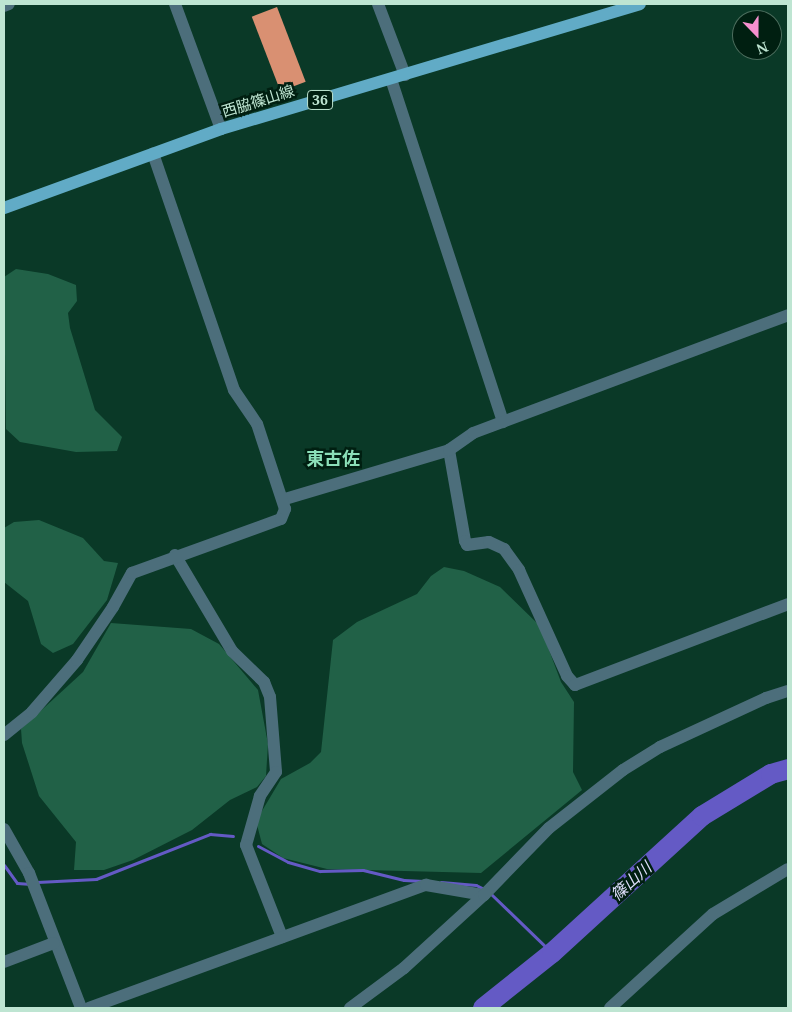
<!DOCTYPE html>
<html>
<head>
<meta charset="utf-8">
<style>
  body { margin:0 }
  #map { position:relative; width:792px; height:1012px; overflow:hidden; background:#0a3927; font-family:"Noto Serif","Noto Sans JP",serif }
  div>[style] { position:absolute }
  .green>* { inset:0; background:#216147 }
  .stream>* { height:3px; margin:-1.5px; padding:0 1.5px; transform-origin:1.5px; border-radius:1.5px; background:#645ac5 }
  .river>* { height:20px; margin:-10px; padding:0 10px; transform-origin:10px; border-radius:10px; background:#645ac5 }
  .building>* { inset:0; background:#d99072; transform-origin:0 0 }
  .minor>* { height:12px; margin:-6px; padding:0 6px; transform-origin:6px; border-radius:6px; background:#4c6e7b }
  .major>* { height:12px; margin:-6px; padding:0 6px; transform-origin:6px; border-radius:6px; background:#61abc6 }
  span { translate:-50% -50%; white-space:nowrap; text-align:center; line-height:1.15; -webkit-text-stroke:5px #001f11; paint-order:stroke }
  .shield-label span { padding:1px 4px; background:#001f11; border:1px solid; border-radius:4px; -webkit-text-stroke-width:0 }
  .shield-label { font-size:14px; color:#bee5d2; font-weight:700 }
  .street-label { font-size:15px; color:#bee5d2 }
  .water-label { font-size:16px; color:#dcddf9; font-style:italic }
  .quarter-label { font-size:18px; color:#8bdfb8; font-weight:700 }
  .frame { position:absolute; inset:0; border:5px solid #bee5d2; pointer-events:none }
  .north { position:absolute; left:732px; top:10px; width:50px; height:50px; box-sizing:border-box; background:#001f11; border:1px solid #4c6e5e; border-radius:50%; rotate:158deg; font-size:14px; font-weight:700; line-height:20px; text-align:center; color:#bee5d2 }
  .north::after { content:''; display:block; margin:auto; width:18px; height:22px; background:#f690cf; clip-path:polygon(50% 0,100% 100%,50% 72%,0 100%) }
</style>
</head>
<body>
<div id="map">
  <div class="green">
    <div style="clip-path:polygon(16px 269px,48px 274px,76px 285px,77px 301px,68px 313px,70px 328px,95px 410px,122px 437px,117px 451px,76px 452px,20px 442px,6px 429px,4px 277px)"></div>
    <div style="clip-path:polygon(39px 520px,83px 538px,104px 561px,118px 563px,107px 600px,73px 644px,53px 653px,41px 644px,28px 601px,4px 582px,4px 528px,14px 522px)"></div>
    <div style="clip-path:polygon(444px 567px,464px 571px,500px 587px,540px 626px,561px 682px,574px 702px,573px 772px,582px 790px,481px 873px,327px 869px,283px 858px,262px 844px,256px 821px,281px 779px,310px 763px,321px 752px,333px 640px,357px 622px,417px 594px,431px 576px)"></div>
    <div style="clip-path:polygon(111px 623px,191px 629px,219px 644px,258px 690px,268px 744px,266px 776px,257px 787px,230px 800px,192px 830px,133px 860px,104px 870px,74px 870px,76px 842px,39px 796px,22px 743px,21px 729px,83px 672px)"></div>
  </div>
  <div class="stream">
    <div style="left:258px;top:846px;width:34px;rotate:28deg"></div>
    <div style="left:288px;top:862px;width:33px;rotate:16deg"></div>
    <div style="left:320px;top:871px;width:43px;rotate:-1.3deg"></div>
    <div style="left:363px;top:870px;width:42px;rotate:13.7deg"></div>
    <div style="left:404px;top:880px;width:19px;rotate:3deg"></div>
    <div style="left:4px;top:865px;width:22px;rotate:54deg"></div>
    <div style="left:17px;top:883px;width:14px;rotate:4deg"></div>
    <div style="left:37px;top:882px;width:59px;rotate:-2.9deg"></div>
    <div style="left:96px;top:879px;width:123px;rotate:-21.5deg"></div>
    <div style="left:210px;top:834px;width:23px;rotate:5deg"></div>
    <div style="left:441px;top:882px;width:35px;rotate:5deg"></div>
    <div style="left:476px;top:885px;width:9px;rotate:27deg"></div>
    <div style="left:491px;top:894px;width:85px;rotate:44deg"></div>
  </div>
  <div class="river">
    <div style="left:483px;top:1008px;width:88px;rotate:-38.6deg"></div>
    <div style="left:552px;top:953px;width:203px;rotate:-42.4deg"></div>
    <div style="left:702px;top:816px;width:81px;rotate:-31.3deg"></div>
    <div style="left:771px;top:774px;width:18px;rotate:-16deg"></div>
  </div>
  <div class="building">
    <div style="left:277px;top:7px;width:80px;height:27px;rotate:69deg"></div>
  </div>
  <div class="minor">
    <div style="left:175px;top:4px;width:133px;rotate:69.8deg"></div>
    <div style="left:378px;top:4px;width:76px;rotate:69.2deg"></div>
    <div style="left:4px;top:6px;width:5px;rotate:-22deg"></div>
    <div style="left:391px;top:79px;width:361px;rotate:71.9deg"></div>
    <div style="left:449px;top:450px;width:92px;rotate:80deg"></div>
    <div style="left:465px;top:541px;width:4px;rotate:63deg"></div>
    <div style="left:467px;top:545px;width:22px;rotate:-8deg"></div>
    <div style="left:489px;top:542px;width:17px;rotate:25deg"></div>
    <div style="left:504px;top:549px;width:26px;rotate:54deg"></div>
    <div style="left:519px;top:570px;width:116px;rotate:65.6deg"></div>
    <div style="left:567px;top:676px;width:12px;rotate:48deg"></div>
    <div style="left:575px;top:685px;width:228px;rotate:-20.8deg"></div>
    <div style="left:285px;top:499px;width:171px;rotate:-16.6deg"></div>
    <div style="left:449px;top:450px;width:29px;rotate:-35deg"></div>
    <div style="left:473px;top:433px;width:336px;rotate:-20.5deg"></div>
    <div style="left:175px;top:555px;width:112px;rotate:59.3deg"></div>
    <div style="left:232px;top:651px;width:45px;rotate:44.1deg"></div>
    <div style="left:264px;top:682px;width:16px;rotate:68deg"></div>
    <div style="left:270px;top:697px;width:75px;rotate:85.4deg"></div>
    <div style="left:276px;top:772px;width:29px;rotate:124deg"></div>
    <div style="left:260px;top:796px;width:51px;rotate:105.9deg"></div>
    <div style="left:246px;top:845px;width:99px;rotate:68.6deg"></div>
    <div style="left:4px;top:735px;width:36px;rotate:-39deg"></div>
    <div style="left:32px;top:712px;width:69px;rotate:-49.1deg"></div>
    <div style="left:77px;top:660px;width:64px;rotate:-55.8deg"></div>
    <div style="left:113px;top:607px;width:39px;rotate:-61deg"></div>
    <div style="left:132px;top:573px;width:158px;rotate:-19.9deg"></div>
    <div style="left:281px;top:519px;width:11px;rotate:-68deg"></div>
    <div style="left:285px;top:509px;width:89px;rotate:-108.2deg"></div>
    <div style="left:257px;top:424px;width:41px;rotate:-124.1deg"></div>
    <div style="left:234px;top:390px;width:250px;rotate:-108.9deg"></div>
    <div style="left:4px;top:829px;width:51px;rotate:60.4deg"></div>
    <div style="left:29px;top:873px;width:145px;rotate:68.9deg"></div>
    <div style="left:4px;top:962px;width:53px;rotate:-20.8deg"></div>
    <div style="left:89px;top:1008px;width:359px;rotate:-20.1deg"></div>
    <div style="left:426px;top:885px;width:59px;rotate:9.8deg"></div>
    <div style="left:350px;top:1008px;width:67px;rotate:-36.5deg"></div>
    <div style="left:404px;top:968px;width:108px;rotate:-42.4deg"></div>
    <div style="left:484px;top:895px;width:93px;rotate:-45.9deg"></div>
    <div style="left:549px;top:828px;width:94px;rotate:-38.1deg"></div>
    <div style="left:623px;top:770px;width:44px;rotate:-31.9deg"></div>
    <div style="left:660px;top:747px;width:117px;rotate:-24.8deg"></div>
    <div style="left:766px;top:698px;width:23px;rotate:-18deg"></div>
    <div style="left:610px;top:1008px;width:139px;rotate:-42.4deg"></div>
    <div style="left:713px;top:914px;width:87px;rotate:-31deg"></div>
  </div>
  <div class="major">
    <div style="left:4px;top:208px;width:231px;rotate:-20deg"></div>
    <div style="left:221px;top:129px;width:437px;rotate:-16.6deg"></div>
  </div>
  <div class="shield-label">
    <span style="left:320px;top:100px">36</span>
  </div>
  <div class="street-label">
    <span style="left:258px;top:101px;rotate:-17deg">西脇篠山線</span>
  </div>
  <div class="water-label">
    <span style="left:631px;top:881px;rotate:-42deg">篠山川</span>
  </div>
  <div class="quarter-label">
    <span style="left:333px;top:458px">東古佐</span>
  </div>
  <div class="frame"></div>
  <div class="north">N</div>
</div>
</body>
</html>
